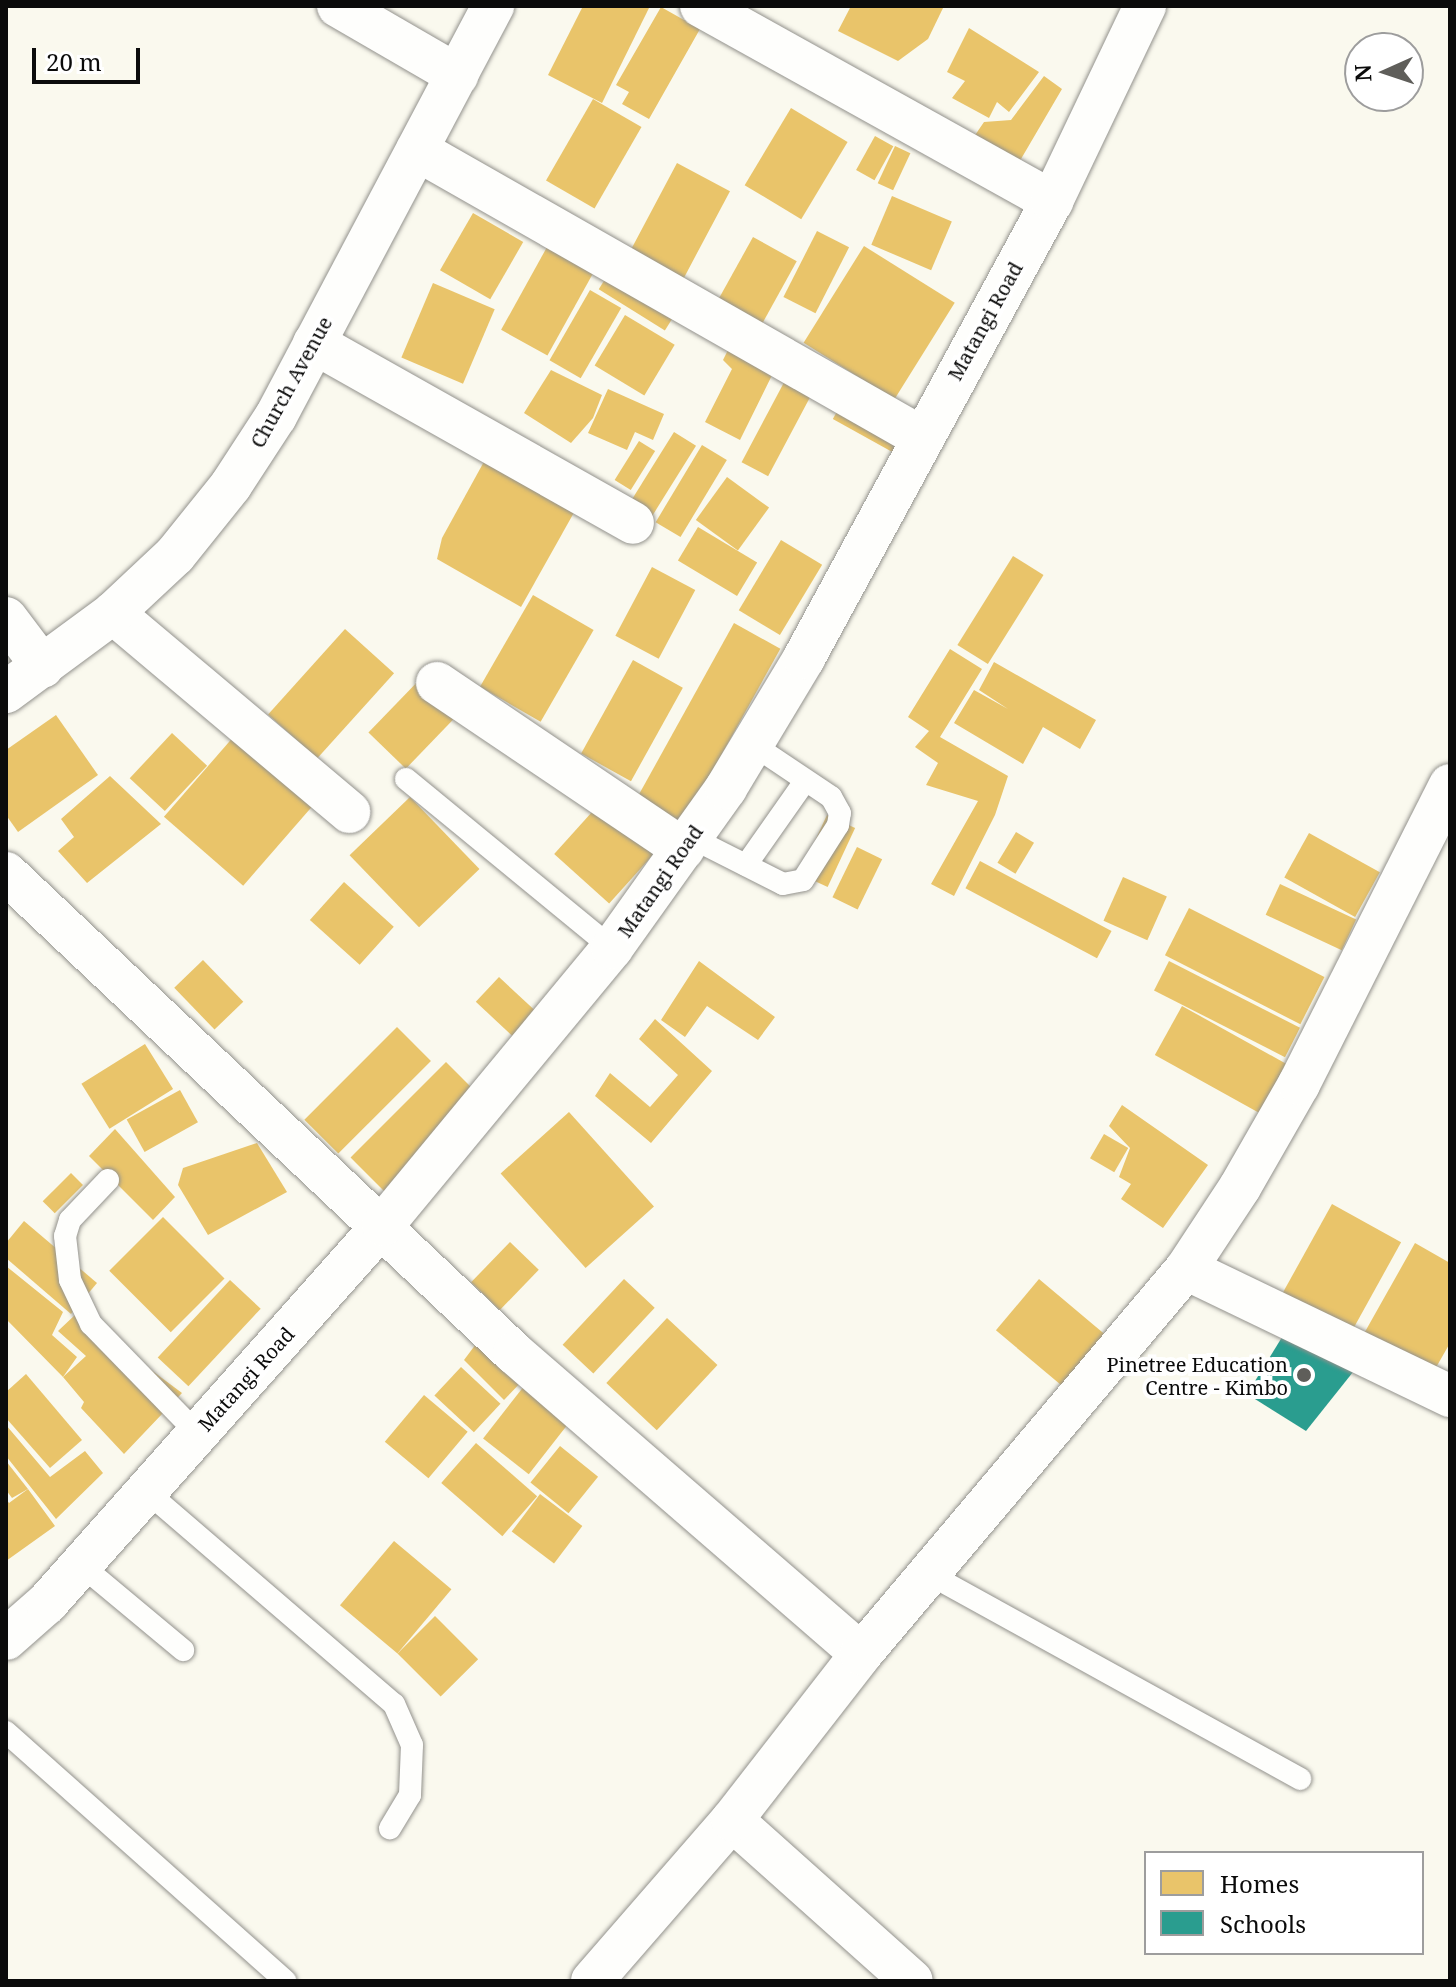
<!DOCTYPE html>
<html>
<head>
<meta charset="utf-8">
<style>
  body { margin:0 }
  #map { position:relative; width:1456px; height:1987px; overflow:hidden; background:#faf9ee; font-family:"Noto Serif",serif }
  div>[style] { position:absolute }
  .homes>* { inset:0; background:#e9c46a; transform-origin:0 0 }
  .schools>* { inset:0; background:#2a9d8f }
  .roads { filter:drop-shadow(0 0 2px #93928d) drop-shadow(0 0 2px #93928d) }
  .lane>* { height:22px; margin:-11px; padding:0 11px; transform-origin:11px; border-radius:11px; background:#fefefc }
  .street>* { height:42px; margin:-21px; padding:0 21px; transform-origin:21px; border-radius:21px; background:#fefefc }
  .dots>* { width:22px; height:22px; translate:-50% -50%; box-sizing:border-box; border:4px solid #fff; border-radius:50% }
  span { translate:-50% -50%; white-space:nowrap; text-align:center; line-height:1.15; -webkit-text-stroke:8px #fff; paint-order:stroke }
  .street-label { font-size:20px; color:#0b0b0b }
  .poi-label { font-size:20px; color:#0b0b0b }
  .right { translate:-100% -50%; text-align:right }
  .frame { position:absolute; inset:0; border:8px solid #0b0b0b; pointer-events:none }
  .legend { position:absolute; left:1144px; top:1851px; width:280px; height:104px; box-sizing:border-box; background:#fff; border:2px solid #9d9d9d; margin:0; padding:10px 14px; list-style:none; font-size:24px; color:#0b0b0b }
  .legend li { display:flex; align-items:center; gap:16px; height:40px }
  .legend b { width:40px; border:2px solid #9d9d9d }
  .north { position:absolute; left:1344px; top:32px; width:80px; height:80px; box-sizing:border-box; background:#fff; border:2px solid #9d9d9d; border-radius:50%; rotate:267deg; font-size:22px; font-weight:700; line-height:32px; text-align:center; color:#0b0b0b }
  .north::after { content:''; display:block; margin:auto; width:28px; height:36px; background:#5f5e5a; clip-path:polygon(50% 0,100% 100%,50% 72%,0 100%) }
  .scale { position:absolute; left:32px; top:48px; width:108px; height:36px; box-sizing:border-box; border:4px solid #0b0b0b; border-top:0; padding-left:10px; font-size:24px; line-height:28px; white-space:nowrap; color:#0b0b0b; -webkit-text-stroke:6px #fff; paint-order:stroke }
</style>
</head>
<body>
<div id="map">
  <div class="homes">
    <div style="clip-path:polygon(583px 6px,650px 6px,602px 103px,548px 75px)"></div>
    <div style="clip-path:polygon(851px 6px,944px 6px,928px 39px,898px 61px,838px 31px)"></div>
    <div style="clip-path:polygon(661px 7px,700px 29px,649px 119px,622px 104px,629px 92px,616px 85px)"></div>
    <div style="clip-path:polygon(969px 28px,1039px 72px,1009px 112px,997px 102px,989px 118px,952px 98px,965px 81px,947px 72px)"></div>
    <div style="clip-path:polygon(1044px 76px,1062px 89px,1014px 171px,969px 144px,984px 122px,1011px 120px)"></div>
    <div style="left:593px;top:99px;width:56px;height:94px;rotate:30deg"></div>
    <div style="left:791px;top:108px;width:66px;height:90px;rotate:31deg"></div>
    <div style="left:875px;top:136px;width:21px;height:39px;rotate:29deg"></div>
    <div style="left:895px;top:146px;width:17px;height:41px;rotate:25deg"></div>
    <div style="left:677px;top:163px;width:60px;height:105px;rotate:28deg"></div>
    <div style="left:892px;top:196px;width:65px;height:53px;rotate:23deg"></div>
    <div style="left:473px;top:213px;width:58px;height:66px;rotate:30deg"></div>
    <div style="left:817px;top:231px;width:36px;height:74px;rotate:27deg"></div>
    <div style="left:753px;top:237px;width:50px;height:79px;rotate:29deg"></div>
    <div style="left:552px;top:238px;width:53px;height:105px;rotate:29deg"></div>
    <div style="left:864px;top:246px;width:107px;height:114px;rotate:32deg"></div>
    <div style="left:612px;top:268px;width:78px;height:25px;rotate:32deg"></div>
    <div style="left:433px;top:283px;width:67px;height:81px;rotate:23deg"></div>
    <div style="left:590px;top:290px;width:36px;height:81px;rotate:30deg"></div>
    <div style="left:625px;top:315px;width:58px;height:59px;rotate:31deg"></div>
    <div style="clip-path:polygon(735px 336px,780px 359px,740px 440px,705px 422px,732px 369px,723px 360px)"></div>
    <div style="clip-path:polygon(551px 370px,602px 395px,593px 418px,571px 443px,524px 413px)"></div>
    <div style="left:789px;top:373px;width:30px;height:101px;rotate:28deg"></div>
    <div style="clip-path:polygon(608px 389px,664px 414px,653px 440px,635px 432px,627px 450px,588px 433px)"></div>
    <div style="left:844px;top:399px;width:68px;height:23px;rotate:29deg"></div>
    <div style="left:674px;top:432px;width:26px;height:91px;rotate:32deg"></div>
    <div style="left:639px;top:441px;width:19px;height:46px;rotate:32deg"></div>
    <div style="left:702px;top:445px;width:29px;height:90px;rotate:31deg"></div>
    <div style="clip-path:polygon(486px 458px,576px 509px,521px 607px,437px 559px,442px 538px)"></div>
    <div style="left:727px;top:477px;width:52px;height:53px;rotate:36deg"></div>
    <div style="left:698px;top:527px;width:69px;height:39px;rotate:31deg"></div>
    <div style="left:781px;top:540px;width:48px;height:82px;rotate:31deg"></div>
    <div style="left:1013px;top:556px;width:36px;height:105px;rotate:32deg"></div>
    <div style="left:652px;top:567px;width:49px;height:78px;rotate:28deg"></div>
    <div style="left:533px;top:595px;width:70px;height:106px;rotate:30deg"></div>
    <div style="left:734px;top:623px;width:53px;height:201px;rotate:29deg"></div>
    <div style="left:345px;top:629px;width:66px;height:115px;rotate:42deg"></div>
    <div style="clip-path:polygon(950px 649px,982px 669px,940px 737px,1008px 776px,995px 815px,954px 896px,931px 884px,978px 801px,926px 785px,938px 763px,915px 747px,929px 731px,908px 717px)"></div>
    <div style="left:633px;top:660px;width:57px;height:107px;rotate:29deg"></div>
    <div style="clip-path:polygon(994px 662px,1096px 720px,1080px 749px,1043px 727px,1023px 764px,954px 723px,974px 690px,1008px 709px,979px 690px)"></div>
    <div style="left:424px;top:675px;width:52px;height:80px;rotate:44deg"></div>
    <div style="clip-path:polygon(56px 715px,98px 775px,18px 832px,6px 815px,6px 750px)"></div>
    <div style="left:242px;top:727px;width:105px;height:119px;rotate:41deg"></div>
    <div style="left:172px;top:733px;width:48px;height:62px;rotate:43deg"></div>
    <div style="clip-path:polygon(110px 776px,161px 824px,87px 883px,58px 851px,74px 837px,61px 819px)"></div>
    <div style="left:410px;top:797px;width:100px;height:84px;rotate:46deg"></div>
    <div style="left:601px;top:802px;width:74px;height:70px;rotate:42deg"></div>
    <div style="left:827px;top:815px;width:31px;height:65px;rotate:25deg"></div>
    <div style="left:1016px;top:832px;width:21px;height:36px;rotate:31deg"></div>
    <div style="left:1309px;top:833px;width:81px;height:51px;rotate:29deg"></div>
    <div style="left:857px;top:847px;width:28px;height:56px;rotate:26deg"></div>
    <div style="left:980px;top:861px;width:149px;height:31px;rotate:28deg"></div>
    <div style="left:1123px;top:877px;width:48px;height:48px;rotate:24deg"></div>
    <div style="left:344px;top:882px;width:67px;height:51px;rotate:42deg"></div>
    <div style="left:1280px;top:884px;width:84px;height:34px;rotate:25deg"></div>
    <div style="left:1189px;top:908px;width:152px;height:53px;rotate:27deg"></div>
    <div style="left:203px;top:960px;width:58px;height:40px;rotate:46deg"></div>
    <div style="clip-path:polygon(699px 961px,775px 1017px,758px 1040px,707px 1006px,685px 1037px,661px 1020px)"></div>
    <div style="left:1169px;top:961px;width:147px;height:33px;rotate:27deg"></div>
    <div style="left:499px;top:977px;width:50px;height:34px;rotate:43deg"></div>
    <div style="left:1182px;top:1006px;width:120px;height:56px;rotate:29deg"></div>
    <div style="clip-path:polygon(655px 1019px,712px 1071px,651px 1143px,595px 1096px,610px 1073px,650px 1107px,678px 1075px,639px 1039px)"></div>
    <div style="left:397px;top:1027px;width:48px;height:131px;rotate:45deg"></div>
    <div style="left:145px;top:1044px;width:53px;height:75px;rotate:58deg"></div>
    <div style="left:446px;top:1062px;width:48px;height:135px;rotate:45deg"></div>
    <div style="left:180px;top:1090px;width:37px;height:61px;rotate:61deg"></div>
    <div style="clip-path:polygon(1122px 1105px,1208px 1165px,1163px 1228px,1121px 1199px,1131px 1184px,1119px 1177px,1130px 1148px,1109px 1126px)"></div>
    <div style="left:569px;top:1112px;width:127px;height:92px;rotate:48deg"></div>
    <div style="clip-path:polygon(115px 1129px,175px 1197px,153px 1220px,89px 1156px)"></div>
    <div style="left:1104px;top:1134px;width:28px;height:28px;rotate:30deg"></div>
    <div style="clip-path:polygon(257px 1143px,287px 1192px,208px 1235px,178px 1185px,183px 1168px)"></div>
    <div style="left:71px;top:1173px;width:17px;height:40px;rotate:45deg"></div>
    <div style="left:1332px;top:1204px;width:79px;height:107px;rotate:29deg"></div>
    <div style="left:163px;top:1217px;width:87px;height:76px;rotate:45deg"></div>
    <div style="clip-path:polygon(24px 1221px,97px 1283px,71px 1314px,6px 1258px,6px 1243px)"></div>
    <div style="left:510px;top:1242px;width:40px;height:56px;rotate:44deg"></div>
    <div style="clip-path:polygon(1415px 1243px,1450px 1263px,1450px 1343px,1426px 1385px,1357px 1346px)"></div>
    <div style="clip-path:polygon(6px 1266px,63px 1312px,52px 1335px,77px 1357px,63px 1377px,6px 1319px)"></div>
    <div style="left:624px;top:1279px;width:42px;height:90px;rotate:43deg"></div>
    <div style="left:1039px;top:1279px;width:99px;height:67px;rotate:40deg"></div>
    <div style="left:230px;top:1280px;width:42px;height:106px;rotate:43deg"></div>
    <div style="clip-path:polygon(76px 1314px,182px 1393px,124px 1454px,81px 1408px,84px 1402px,63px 1377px,86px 1356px,58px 1331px)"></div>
    <div style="left:667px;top:1318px;width:69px;height:89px;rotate:43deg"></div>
    <div style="clip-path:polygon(485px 1332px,530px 1373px,504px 1400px,464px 1360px)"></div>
    <div style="left:461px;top:1367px;width:54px;height:39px;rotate:43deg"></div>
    <div style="clip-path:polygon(26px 1374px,82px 1440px,50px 1468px,6px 1418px,6px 1392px)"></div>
    <div style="left:528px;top:1381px;width:58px;height:73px;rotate:38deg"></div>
    <div style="left:424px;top:1395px;width:57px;height:61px;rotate:40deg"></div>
    <div style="clip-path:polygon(6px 1425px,50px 1477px,85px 1451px,103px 1473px,56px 1519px,6px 1456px)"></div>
    <div style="left:476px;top:1443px;width:81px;height:53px;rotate:41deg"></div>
    <div style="left:560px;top:1446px;width:49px;height:47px;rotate:39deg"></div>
    <div style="clip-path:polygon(6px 1461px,28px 1489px,12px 1498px,6px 1490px)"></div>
    <div style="clip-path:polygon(28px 1489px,55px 1526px,6px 1561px,6px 1499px,9px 1503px)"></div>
    <div style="left:540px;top:1494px;width:53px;height:47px;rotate:37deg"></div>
    <div style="left:394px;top:1541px;width:75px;height:84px;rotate:40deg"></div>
    <div style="left:435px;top:1616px;width:61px;height:53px;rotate:45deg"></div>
  </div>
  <div class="schools">
    <div style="clip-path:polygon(1295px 1316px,1365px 1357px,1306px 1431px,1247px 1394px)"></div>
  </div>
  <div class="roads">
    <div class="lane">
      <div style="left:406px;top:779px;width:266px;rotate:39.4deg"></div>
      <div style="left:690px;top:837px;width:104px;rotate:26.8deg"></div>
      <div style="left:783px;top:884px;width:20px;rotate:-11deg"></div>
      <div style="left:803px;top:880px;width:65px;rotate:-57.5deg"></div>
      <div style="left:838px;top:825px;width:12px;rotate:-81deg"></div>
      <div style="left:840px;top:813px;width:18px;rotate:-119deg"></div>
      <div style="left:831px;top:797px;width:95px;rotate:-146.1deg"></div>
      <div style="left:746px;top:865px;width:103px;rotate:-54.9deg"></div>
      <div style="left:108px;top:1180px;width:55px;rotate:133.5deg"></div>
      <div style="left:70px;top:1220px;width:17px;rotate:107deg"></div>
      <div style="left:65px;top:1236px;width:44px;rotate:83.5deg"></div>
      <div style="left:70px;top:1280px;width:49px;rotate:64.5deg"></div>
      <div style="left:91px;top:1324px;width:152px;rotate:45.8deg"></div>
      <div style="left:146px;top:1491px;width:327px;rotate:40.7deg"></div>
      <div style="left:394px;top:1704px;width:45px;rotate:66.3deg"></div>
      <div style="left:412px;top:1745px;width:50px;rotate:92.3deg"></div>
      <div style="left:410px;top:1795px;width:39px;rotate:121deg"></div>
      <div style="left:81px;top:1565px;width:133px;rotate:39.8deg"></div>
      <div style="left:929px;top:1574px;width:424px;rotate:28.9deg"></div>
      <div style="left:6px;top:1732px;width:374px;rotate:41.7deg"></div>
    </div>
    <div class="street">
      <div style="left:338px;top:6px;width:138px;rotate:30.1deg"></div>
      <div style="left:701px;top:6px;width:402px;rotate:29.1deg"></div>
      <div style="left:417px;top:150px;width:580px;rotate:29.66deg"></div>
      <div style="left:314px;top:343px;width:366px;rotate:29.4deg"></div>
      <div style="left:113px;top:613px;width:309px;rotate:40.1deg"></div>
      <div style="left:6px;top:618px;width:61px;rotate:52.9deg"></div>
      <div style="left:437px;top:683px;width:297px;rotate:34deg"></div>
      <div style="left:6px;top:692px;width:133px;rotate:-36.4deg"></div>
      <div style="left:113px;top:613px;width:85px;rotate:-43.1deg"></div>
      <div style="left:175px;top:555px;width:90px;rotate:-51.3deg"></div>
      <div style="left:231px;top:485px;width:82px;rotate:-56.9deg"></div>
      <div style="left:276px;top:416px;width:464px;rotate:-62.1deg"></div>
      <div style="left:6px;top:873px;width:699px;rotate:43.38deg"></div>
      <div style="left:514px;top:1353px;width:459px;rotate:40.9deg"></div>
      <div style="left:1186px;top:1269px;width:293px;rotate:25.7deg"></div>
      <div style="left:6px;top:1639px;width:55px;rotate:-41.3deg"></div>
      <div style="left:47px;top:1603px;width:506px;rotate:-48.37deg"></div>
      <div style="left:383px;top:1225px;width:359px;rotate:-50.4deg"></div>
      <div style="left:612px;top:948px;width:196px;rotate:-54.5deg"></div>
      <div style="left:726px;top:788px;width:152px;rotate:-59deg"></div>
      <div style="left:804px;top:658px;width:520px;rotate:-61.51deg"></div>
      <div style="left:1052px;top:201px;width:216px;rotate:-64.5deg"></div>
      <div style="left:732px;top:1820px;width:241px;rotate:41.8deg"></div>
      <div style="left:592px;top:1981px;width:213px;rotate:-49deg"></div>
      <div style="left:732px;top:1820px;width:210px;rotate:-52.1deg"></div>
      <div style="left:861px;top:1654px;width:504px;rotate:-49.83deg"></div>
      <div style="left:1186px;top:1269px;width:98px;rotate:-56.6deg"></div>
      <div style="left:1240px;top:1187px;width:119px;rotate:-60.2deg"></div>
      <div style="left:1299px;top:1084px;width:335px;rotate:-63.2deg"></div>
    </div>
  </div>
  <div class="dots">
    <div style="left:1304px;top:1375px;background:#5f5e5a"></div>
  </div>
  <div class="street-label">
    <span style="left:985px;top:321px;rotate:-61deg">Matangi Road</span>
    <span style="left:291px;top:382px;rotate:-61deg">Church Avenue</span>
    <span style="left:660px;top:881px;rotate:-55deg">Matangi Road</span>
    <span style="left:246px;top:1379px;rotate:-48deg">Matangi Road</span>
  </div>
  <div class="poi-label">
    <span class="right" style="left:1288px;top:1376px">Pinetree Education<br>Centre - Kimbo</span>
  </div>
  <div class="frame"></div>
  <ul class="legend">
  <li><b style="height:22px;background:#e9c46a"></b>Homes</li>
  <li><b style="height:22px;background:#2a9d8f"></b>Schools</li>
  </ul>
  <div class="north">N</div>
  <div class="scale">20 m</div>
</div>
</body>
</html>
